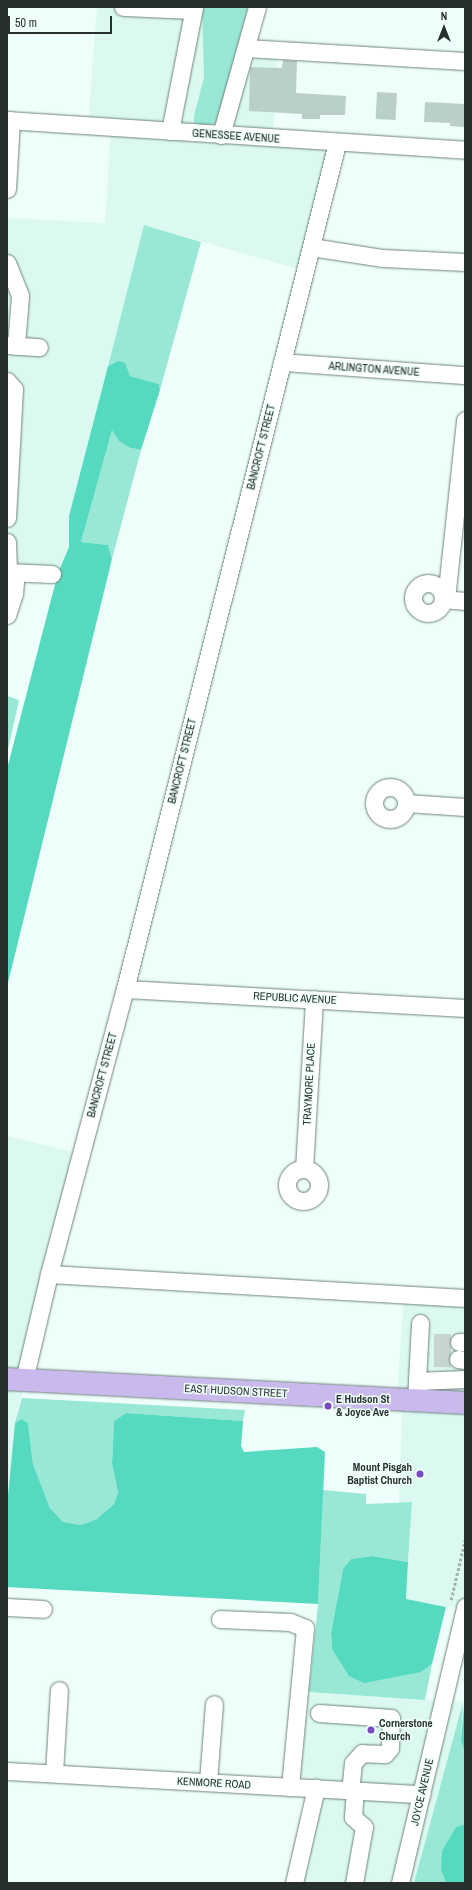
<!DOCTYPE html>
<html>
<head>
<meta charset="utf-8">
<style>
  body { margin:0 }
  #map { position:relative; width:472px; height:1890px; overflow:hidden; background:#eefefa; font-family:"Archivo Narrow",sans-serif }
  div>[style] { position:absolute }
  .built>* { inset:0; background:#dbf9f1 }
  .green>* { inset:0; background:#98e8d5 }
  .forest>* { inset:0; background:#55dabf }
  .building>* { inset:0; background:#bbcfca; transform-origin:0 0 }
  .minor-tunnel>* { height:17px; margin-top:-8.5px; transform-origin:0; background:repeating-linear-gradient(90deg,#c6d5d1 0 17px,transparent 0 25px) }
  .path>* { height:2.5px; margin-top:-1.25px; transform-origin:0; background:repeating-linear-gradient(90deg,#a5b2ae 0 3px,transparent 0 5px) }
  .roads { filter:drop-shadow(0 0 1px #70827d) drop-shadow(0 0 1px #70827d) }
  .minor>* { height:17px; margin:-8.5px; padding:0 8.5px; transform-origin:8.5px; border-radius:8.5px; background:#fff }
  .minor>.ring { margin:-8.5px; padding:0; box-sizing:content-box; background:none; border:17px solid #fff; border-radius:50% }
  .major>* { height:22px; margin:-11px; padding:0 11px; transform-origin:11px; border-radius:11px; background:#cab9ec }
  .dots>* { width:11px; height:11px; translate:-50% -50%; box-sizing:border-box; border:2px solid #eefefa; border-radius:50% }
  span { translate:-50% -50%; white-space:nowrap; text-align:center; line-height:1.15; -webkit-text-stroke:3px #eefefa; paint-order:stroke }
  .street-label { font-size:11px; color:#28302e }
  .poi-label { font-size:11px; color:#28302e; font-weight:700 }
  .left { translate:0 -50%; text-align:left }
  .right { translate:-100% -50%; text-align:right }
  .frame { position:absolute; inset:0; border:8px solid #28302e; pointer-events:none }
  .north { position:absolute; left:424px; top:8px; width:40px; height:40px; -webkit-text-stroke:3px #eefefa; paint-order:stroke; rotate:0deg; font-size:11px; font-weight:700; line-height:16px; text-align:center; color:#28302e }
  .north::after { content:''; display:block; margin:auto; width:14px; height:18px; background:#28302e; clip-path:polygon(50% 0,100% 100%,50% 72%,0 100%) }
  .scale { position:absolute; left:8px; top:16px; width:104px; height:18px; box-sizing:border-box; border:2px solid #28302e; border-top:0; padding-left:5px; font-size:12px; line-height:14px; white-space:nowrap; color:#28302e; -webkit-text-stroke:3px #eefefa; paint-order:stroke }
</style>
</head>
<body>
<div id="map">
  <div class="built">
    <div style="clip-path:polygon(97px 7px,202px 10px,204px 77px,194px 116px,240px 39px,278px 45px,273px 139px,334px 142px,305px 271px,144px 225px,69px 516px,69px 547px,58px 573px,7px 571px,7px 218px,105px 223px,111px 127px,88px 126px)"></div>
    <div style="clip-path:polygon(7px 1136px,81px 1154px,15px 1423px,7px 1506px)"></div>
    <div style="clip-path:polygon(404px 1290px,465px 1294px,465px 1610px,406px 1599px,412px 1502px,399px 1502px,402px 1417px,398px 1384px)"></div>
    <div style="clip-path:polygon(309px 1692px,463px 1702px,414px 1883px,296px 1883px,321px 1779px,300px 1777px)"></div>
  </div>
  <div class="green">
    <div style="clip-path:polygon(202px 7px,248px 7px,217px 122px,206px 126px,194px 123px,194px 116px,204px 77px)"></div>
    <div style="clip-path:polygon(144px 225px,201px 242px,160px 390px,159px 384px,130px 376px,118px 361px,108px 366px)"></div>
    <div style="clip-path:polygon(112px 429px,131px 448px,141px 450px,112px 559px,108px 545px,81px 542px)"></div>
    <div style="clip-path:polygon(7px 696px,19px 700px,7px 754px)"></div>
    <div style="clip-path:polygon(22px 1398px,245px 1410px,243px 1421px,126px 1413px,114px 1421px,112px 1464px,118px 1492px,114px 1504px,97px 1519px,81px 1525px,63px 1522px,50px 1508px,33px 1464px,28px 1423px,22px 1419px,15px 1423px)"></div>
    <div style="clip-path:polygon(323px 1490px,366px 1494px,366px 1504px,412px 1502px,408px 1562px,372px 1556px,351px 1559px,343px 1569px,331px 1633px,332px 1649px,421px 1672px,432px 1664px,425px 1700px,309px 1692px,318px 1604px)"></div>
    <div style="clip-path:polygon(463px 1702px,461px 1740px,465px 1754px,465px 1824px,456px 1827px,441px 1870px,446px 1883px,414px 1883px)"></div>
  </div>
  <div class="forest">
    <div style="clip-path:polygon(118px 361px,125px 363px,130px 376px,159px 384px,160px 390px,141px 450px,131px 448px,119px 441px,112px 430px,81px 542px,108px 545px,112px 559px,7px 987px,7px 769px,58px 573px,69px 547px,69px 516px,108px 366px)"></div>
    <div style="clip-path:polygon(126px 1413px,243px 1421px,241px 1446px,244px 1452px,317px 1447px,325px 1452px,318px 1604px,7px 1587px,7px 1506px,15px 1423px,22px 1419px,28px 1423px,33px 1464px,50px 1508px,63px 1522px,81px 1525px,97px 1519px,114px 1504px,118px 1492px,112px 1464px,114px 1421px)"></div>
    <div style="clip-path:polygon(372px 1556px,408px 1562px,406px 1599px,446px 1607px,432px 1664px,421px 1672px,364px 1683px,349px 1676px,332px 1649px,331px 1633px,343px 1569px,351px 1559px)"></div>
    <div style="clip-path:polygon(465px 1694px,465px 1754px,461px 1740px)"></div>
    <div style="clip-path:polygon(465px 1824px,465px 1883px,446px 1883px,441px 1870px,442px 1851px,456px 1827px)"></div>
  </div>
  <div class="building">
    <div style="clip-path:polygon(283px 60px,297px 61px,296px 93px,346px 96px,345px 115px,320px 115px,320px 119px,302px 119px,302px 114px,249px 111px,250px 67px,282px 68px)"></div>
    <div style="left:377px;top:92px;width:20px;height:27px;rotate:3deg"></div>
    <div style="clip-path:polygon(425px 102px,465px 104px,465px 127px,450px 126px,450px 123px,424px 122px)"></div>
  </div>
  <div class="minor-tunnel">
    <div style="left:434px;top:1342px;width:25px"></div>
    <div style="left:434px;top:1358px;width:24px;rotate:2deg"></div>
  </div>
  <div class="path">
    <div style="left:451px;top:1600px;width:62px;rotate:-76.9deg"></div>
  </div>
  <div class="roads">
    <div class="minor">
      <div style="left:123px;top:7px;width:70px;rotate:2.5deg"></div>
      <div style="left:246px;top:48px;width:219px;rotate:3.4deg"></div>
      <div style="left:7px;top:120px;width:459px;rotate:3.7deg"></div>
      <div style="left:170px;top:131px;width:126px;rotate:-79deg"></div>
      <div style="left:221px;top:135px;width:133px;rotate:-74.3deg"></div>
      <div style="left:7px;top:189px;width:69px;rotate:-86.7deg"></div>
      <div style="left:311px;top:247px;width:73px;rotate:8.7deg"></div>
      <div style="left:383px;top:258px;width:82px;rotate:2.8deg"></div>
      <div style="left:7px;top:263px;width:35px;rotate:68deg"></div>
      <div style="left:20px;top:296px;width:50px;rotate:94.6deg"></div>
      <div style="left:7px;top:345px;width:32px;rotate:4deg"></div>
      <div style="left:282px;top:362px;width:183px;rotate:4.1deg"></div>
      <div style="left:7px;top:381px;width:11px;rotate:49deg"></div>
      <div style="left:14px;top:389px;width:129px;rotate:93.1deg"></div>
      <div style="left:7px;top:542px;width:30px;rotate:88deg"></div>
      <div style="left:7px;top:572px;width:45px;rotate:2.5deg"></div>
      <div class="ring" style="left:413px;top:583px;width:13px;height:13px"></div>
      <div style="left:443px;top:599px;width:22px;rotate:5deg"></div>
      <div style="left:446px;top:599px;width:180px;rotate:-83.9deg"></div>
      <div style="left:7px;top:615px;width:22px;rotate:-72deg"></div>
      <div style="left:14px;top:594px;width:21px;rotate:-85deg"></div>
      <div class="ring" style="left:374px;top:787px;width:15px;height:15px"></div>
      <div style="left:406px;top:803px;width:59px;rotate:3.9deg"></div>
      <div style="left:125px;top:989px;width:341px;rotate:3.2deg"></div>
      <div class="ring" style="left:287px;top:1169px;width:15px;height:15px"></div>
      <div style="left:304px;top:1169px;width:170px;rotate:-86.6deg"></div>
      <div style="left:49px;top:1274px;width:417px;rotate:3.3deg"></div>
      <div style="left:459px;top:1342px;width:6px"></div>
      <div style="left:458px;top:1359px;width:7px;rotate:8deg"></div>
      <div style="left:24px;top:1380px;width:109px;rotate:-76.7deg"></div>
      <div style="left:49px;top:1274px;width:295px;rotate:-75.1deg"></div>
      <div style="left:125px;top:989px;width:872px;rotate:-75.93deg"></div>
      <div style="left:417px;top:1381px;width:58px;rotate:-87deg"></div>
      <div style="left:416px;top:1401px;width:20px;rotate:-87deg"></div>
      <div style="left:417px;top:1381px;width:48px;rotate:-2.4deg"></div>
      <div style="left:7px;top:1607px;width:36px;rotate:3deg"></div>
      <div style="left:220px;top:1619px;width:70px;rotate:2.5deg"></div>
      <div style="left:290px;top:1622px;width:16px;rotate:22deg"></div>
      <div style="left:305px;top:1628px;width:160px;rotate:95.4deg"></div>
      <div style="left:319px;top:1713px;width:72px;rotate:4deg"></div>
      <div style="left:391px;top:1718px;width:30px;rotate:92deg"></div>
      <div style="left:390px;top:1748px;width:8px;rotate:130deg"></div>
      <div style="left:385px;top:1754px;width:23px;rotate:-178deg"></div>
      <div style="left:362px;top:1753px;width:13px;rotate:132deg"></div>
      <div style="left:353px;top:1763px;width:27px;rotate:96deg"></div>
      <div style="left:7px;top:1771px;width:415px;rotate:3.2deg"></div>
      <div style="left:54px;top:1773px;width:83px;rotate:-86.6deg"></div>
      <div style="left:208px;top:1782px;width:78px;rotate:-85.6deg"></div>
      <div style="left:294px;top:1883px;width:98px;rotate:-77deg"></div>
      <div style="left:354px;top:1883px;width:57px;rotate:-79.9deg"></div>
      <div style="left:364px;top:1827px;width:15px;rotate:-138deg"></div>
      <div style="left:353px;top:1817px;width:26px;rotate:-86deg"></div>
      <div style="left:400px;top:1883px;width:284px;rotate:-76.7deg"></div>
    </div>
    <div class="major">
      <div style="left:7px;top:1379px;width:459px;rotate:3deg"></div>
    </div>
  </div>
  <div class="dots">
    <div style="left:328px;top:1406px;background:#7a49c1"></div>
    <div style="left:420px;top:1474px;background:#7a49c1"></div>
    <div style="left:371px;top:1730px;background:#7a49c1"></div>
  </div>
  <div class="street-label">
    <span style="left:236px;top:136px;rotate:4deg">GENESSEE AVENUE</span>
    <span style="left:374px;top:369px;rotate:4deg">ARLINGTON AVENUE</span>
    <span style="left:261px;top:447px;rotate:-76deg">BANCROFT STREET</span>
    <span style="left:182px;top:761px;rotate:-76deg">BANCROFT STREET</span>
    <span style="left:295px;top:998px;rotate:3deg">REPUBLIC AVENUE</span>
    <span style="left:102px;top:1075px;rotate:-75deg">BANCROFT STREET</span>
    <span style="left:309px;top:1084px;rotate:-87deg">TRAYMORE PLACE</span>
    <span style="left:236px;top:1391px;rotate:3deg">EAST HUDSON STREET</span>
    <span style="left:214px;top:1783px;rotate:3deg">KENMORE ROAD</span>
    <span style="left:422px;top:1792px;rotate:-77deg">JOYCE AVENUE</span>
  </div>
  <div class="poi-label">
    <span class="left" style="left:336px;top:1406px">E Hudson St<br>&amp; Joyce Ave</span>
    <span class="right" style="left:412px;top:1474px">Mount Pisgah<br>Baptist Church</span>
    <span class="left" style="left:379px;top:1730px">Cornerstone<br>Church</span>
  </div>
  <div class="frame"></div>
  <div class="north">N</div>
  <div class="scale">50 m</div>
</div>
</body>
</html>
